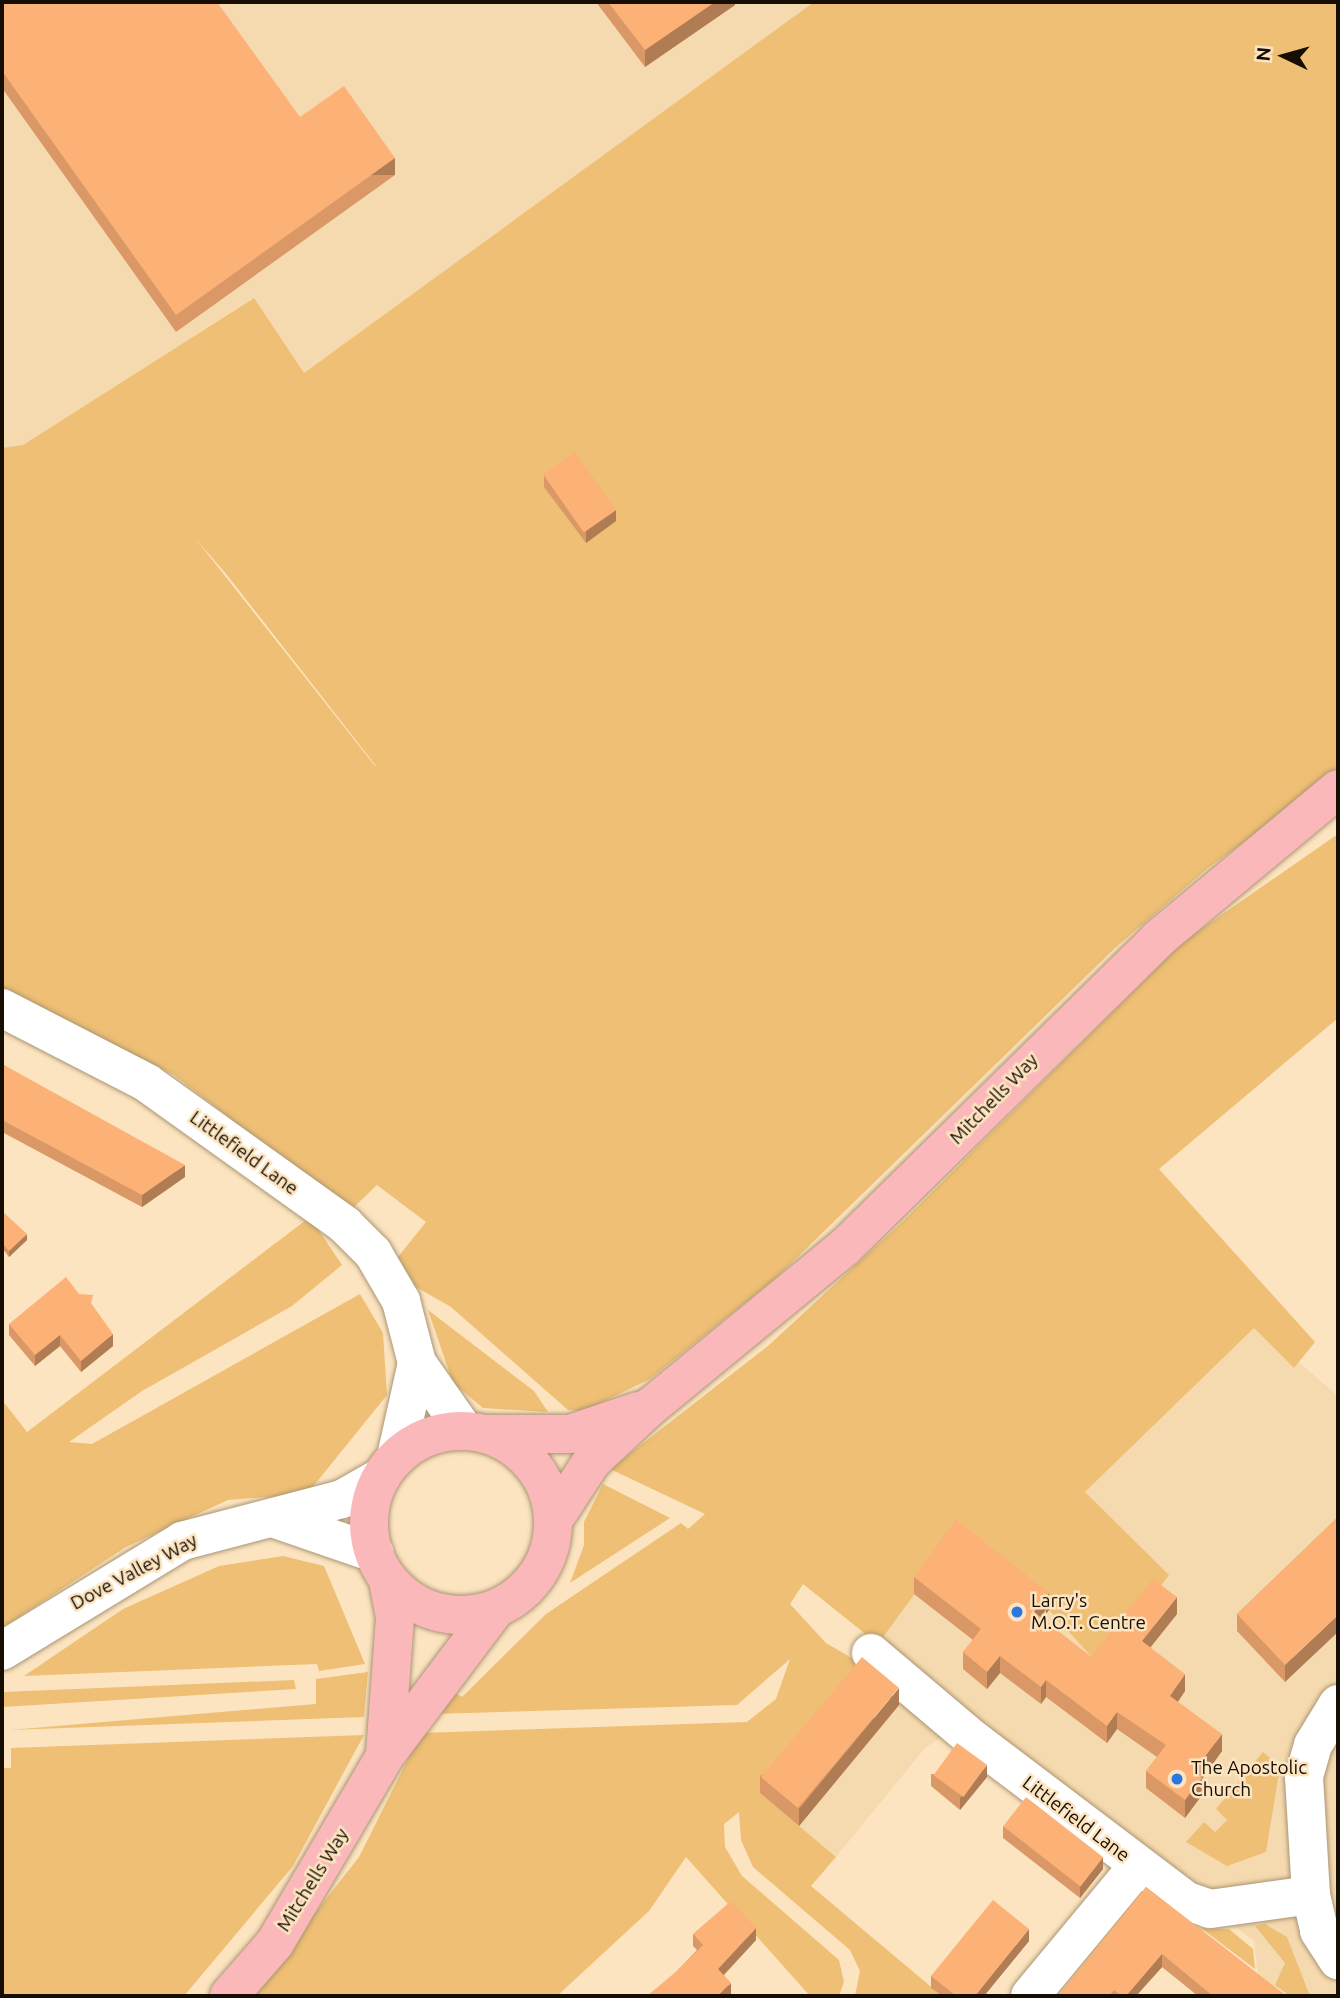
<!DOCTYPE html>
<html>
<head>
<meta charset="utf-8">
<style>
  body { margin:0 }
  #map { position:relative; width:1340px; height:1998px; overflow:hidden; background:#fce4c0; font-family:Ubuntu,sans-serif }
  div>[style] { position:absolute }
  .built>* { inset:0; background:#f6daaf }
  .green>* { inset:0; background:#eebf74 }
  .roads { filter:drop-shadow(0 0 2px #ab9573) drop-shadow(0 0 2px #ab9573) }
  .minor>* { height:38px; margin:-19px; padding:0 19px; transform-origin:19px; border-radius:19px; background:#fff }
  .major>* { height:38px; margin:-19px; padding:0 19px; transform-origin:19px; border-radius:19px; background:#fbb8bb }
  .major>.ring { margin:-19px; padding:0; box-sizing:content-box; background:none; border:38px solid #fbb8bb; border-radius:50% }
  .wall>* { inset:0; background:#d99866 }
  .shaded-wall>* { inset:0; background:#b07c53; transform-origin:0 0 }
  .building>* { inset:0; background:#fcb177; transform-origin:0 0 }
  .dots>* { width:19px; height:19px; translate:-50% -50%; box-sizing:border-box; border:4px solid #fce4c0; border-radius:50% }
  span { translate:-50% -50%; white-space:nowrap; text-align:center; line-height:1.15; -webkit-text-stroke:5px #fce4c0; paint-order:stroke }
  .street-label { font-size:19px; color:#160e03 }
  .poi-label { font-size:19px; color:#160e03 }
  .left { translate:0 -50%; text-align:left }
  .frame { position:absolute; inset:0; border:4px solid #160e03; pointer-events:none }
  .north { position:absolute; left:1249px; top:21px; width:70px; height:70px; -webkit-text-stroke:5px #fce4c0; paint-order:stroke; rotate:275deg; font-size:19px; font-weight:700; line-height:28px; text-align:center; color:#160e03 }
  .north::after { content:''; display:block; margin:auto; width:24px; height:32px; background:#160e03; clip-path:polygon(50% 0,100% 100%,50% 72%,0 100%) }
</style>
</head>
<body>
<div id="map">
  <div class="built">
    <div style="clip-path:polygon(2px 2px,814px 2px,304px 373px,253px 298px,23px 445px,2px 448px)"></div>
    <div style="clip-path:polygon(1255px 1327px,1293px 1367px,1295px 1359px,1338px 1396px,1338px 1996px,1248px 1996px,1259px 1984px,1254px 1941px,962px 1723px,925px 1748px,836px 1857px,760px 1793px,956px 1536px,1049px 1610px,1099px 1664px,1085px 1492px)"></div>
  </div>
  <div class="green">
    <div style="clip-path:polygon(evenodd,814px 2px,1338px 2px,1338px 774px,1208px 868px,1115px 948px,776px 1278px,650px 1379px,584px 1411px,568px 1410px,451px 1307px,416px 1287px,398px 1257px,426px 1222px,377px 1185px,350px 1211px,174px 1075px,2px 990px,2px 448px,23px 445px,254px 298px,304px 373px,814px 2px,195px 538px,227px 575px,376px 766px,375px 766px,195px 538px)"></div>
    <div style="clip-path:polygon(1338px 834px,1338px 1018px,1159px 1169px,1315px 1342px,1294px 1368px,1254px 1328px,1085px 1492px,1169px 1575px,1099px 1665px,1049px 1610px,957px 1536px,878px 1644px,803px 1584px,790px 1604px,826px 1643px,867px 1667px,760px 1793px,836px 1857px,811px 1886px,942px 1996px,855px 1996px,860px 1971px,850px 1950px,753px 1867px,741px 1840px,739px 1812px,724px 1824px,725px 1847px,742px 1876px,839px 1960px,844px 1982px,839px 1996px,810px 1996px,686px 1857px,649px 1911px,557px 1996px,250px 1996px,359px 1857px,421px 1733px,747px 1722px,776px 1699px,790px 1659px,737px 1705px,434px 1714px,448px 1689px,462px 1697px,546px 1614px,681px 1523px,688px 1529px,705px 1514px,610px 1469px,769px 1345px,899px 1225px,1184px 941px)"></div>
    <div style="clip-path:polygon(310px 1217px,342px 1265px,292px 1306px,142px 1391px,69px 1442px,92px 1444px,360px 1294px,383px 1333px,387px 1395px,307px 1494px,228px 1500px,126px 1547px,2px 1628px,2px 1400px,27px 1432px)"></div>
    <div style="clip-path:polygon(428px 1310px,534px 1391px,548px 1412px,483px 1408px,453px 1383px)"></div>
    <div style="clip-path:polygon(603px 1484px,670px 1518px,570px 1583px,584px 1545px,584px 1522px)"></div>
    <div style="clip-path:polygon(283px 1556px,324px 1566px,365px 1664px,319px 1671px,317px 1664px,24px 1676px,123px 1609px,219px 1566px)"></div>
    <div style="clip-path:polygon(368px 1672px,364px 1717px,10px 1730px,316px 1704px,316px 1679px)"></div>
    <div style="clip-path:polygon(294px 1680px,296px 1689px,2px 1707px,2px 1692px)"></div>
    <div style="clip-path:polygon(364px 1735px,293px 1866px,184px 1996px,2px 1996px,2px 1768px,11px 1768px,11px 1748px)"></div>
    <div style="clip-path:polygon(1263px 1752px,1280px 1767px,1266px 1852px,1227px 1866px,1186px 1842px,1204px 1822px,1215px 1832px,1227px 1820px,1216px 1809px)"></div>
    <div style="clip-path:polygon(1265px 1924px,1287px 1937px,1310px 1996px,1290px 1996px,1275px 1985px,1285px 1963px,1255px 1926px)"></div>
    <div style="clip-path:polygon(1201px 1928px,1229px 1929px,1253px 1949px,1255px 1969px)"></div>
  </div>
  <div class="roads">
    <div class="minor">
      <div style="left:2px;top:1008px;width:163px;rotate:27.3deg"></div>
      <div style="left:147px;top:1083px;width:244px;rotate:35.6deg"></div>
      <div style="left:345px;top:1225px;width:40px;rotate:45deg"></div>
      <div style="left:373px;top:1253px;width:56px;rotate:59.7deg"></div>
      <div style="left:401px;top:1301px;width:64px;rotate:75.5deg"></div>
      <div style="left:417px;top:1363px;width:96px;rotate:102.6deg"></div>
      <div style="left:417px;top:1363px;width:82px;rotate:55deg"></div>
      <div style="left:278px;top:1520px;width:102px;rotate:19deg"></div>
      <div style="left:2px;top:1651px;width:211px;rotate:-31.4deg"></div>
      <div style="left:182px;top:1541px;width:165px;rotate:-14.7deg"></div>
      <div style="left:342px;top:1499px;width:45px;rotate:-29.4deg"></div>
      <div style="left:871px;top:1653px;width:135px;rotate:40.2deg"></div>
      <div style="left:974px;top:1740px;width:267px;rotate:37.1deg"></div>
      <div style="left:1187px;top:1901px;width:24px;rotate:19deg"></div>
      <div style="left:1210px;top:1909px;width:102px;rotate:-7.9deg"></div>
      <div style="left:1338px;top:1704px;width:48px;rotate:121.4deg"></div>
      <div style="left:1313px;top:1745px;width:33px;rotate:106deg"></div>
      <div style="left:1304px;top:1777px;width:118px;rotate:86.6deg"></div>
      <div style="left:1311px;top:1895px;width:37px;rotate:77deg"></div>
      <div style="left:1319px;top:1931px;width:35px;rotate:57deg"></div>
      <div style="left:1030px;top:1996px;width:169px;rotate:-50.3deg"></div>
    </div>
    <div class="major">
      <div class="ring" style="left:369px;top:1431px;width:146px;height:146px"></div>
      <div style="left:488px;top:1434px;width:82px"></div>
      <div style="left:570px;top:1434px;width:72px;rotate:-18.7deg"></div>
      <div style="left:554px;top:1519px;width:69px;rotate:-56.8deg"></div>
      <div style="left:592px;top:1461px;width:79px;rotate:-43deg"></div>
      <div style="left:650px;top:1407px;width:252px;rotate:-39.4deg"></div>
      <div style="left:845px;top:1247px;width:439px;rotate:-44.5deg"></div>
      <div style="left:1158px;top:939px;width:234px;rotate:-39.8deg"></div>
      <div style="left:385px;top:1754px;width:137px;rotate:-85.8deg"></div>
      <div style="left:395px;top:1617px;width:38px;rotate:-101deg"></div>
      <div style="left:229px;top:1996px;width:70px;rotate:-49deg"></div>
      <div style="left:275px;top:1943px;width:217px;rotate:-59.5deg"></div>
      <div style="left:385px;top:1756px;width:183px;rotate:-53deg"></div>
    </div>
  </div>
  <div class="wall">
    <div style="clip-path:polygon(2px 2px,300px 117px,395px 175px,176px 332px,2px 88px)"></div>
    <div style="clip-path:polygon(596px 2px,735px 2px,735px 5px,645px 67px)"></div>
    <div style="clip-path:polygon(544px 475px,616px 521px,586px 543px,544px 487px)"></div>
    <div style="clip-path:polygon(2px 1064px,185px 1177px,142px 1207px,2px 1132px)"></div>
    <div style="clip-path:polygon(2px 1211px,27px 1240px,9px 1257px,2px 1248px)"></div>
    <div style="clip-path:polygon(79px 1294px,93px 1306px,113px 1346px,81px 1372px,60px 1346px,35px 1366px,9px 1335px,9px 1324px)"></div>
    <div style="clip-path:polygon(1338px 1517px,1285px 1682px,1237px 1631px,1237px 1614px)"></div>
    <div style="clip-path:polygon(914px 1577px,1049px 1610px,1042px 1619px,1091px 1657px,1177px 1614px,1150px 1647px,1185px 1691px,1178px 1702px,1222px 1751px,1202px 1779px,1202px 1795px,1185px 1818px,1146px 1788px,1146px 1771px,1157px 1757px,1117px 1729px,1107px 1743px,1046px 1697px,1041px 1704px,1000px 1673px,987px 1689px,963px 1669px,963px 1652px,973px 1640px,914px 1594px)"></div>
    <div style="clip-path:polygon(899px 1705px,799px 1826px,760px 1793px,760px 1776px)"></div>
    <div style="clip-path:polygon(931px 1774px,987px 1777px,960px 1810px,931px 1786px)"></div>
    <div style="clip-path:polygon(1003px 1826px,1103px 1869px,1080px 1898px,1003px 1838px)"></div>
    <div style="clip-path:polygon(1146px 1887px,1286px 1996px,1198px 1996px,1162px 1967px,1136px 1996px,1058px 1996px)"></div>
    <div style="clip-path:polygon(693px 1934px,756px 1940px,724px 1975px,731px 1995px,678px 1970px,697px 1950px,693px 1946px)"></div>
    <div style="clip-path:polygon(1029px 1941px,984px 1996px,942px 1996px,931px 1988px,931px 1976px)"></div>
  </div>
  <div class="shaded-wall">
    <div style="clip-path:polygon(715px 2px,735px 2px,735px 5px,645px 67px,645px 50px)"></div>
    <div style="left:395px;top:158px;width:17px;height:269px;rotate:90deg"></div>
    <div style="clip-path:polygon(616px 510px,616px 521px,586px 543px,586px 531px)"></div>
    <div style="clip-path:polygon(185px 1165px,185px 1177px,142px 1207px,142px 1195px)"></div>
    <div style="clip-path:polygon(27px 1234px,27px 1240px,9px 1257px,9px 1251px)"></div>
    <div style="clip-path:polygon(113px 1334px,113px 1346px,81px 1372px,81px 1361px)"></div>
    <div style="clip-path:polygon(60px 1335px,60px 1346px,35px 1366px,35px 1355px)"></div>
    <div style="clip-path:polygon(1049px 1593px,1049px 1610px,1034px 1630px,1034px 1612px)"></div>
    <div style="clip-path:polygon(1177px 1597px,1177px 1614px,1142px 1658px,1142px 1641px)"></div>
    <div style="clip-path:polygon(1338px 1615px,1338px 1632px,1285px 1682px,1285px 1665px)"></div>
    <div style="clip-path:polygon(1000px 1656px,1000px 1673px,987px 1689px,987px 1672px)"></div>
    <div style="clip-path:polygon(1185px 1674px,1185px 1691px,1170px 1713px,1170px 1696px)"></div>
    <div style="clip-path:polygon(1046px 1680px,1046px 1697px,1041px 1704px,1041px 1687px)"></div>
    <div style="clip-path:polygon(899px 1688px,899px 1705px,799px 1826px,799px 1809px)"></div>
    <div style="clip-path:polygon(1117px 1712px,1117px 1729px,1107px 1743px,1107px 1726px)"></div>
    <div style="clip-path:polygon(1222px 1734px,1222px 1751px,1202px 1779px,1202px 1795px,1185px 1818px,1185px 1800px,1194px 1771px)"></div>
    <div style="clip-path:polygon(987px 1765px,987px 1777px,960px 1810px,960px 1798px)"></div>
    <div style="clip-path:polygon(1103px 1857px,1103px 1869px,1080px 1898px,1080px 1886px)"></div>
    <div style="clip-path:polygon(756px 1928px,756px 1940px,718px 1981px,718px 1969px)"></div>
    <div style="clip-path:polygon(1029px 1929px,1029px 1941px,984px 1996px,975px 1996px)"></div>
    <div style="clip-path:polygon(1162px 1954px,1162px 1967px,1136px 1996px,1126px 1996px)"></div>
    <div style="clip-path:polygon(731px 1983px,731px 1995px,730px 1996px,717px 1996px)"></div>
  </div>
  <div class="building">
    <div style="clip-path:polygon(2px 2px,217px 2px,300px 117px,344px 86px,395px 158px,176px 315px,2px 71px)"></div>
    <div style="clip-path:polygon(608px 2px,715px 2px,645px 50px)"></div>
    <div style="left:575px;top:452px;width:71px;height:39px;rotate:55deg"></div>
    <div style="clip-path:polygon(2px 1064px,185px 1165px,142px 1195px,2px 1120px)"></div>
    <div style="clip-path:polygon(2px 1211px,27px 1234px,9px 1251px,2px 1243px)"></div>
    <div style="clip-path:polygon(66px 1277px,79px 1294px,93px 1295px,91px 1303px,113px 1334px,81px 1361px,60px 1335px,35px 1355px,9px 1324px)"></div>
    <div style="clip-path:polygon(1338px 1517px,1338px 1615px,1285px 1665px,1237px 1614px)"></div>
    <div style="clip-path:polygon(956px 1519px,1049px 1593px,1034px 1612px,1091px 1657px,1153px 1579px,1177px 1597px,1142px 1641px,1185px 1674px,1170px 1696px,1222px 1734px,1194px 1771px,1202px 1778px,1185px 1800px,1146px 1771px,1166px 1745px,1117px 1712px,1107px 1726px,1046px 1680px,1041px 1687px,1000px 1656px,987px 1672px,963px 1652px,981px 1629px,914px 1577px)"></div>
    <div style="left:862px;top:1657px;width:48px;height:157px;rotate:40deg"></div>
    <div style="left:957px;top:1743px;width:37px;height:40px;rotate:36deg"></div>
    <div style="left:1026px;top:1797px;width:98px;height:37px;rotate:38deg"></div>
    <div style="clip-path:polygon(1146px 1887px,1286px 1996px,1213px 1996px,1162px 1954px,1126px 1996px,1122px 1996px,1114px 1990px,1109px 1996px,1058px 1996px)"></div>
    <div style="clip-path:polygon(993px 1900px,1029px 1929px,975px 1996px,956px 1996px,931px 1976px)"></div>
    <div style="clip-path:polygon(731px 1901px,756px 1928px,718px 1969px,731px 1983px,717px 1996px,647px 1996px,678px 1970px,703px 1945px,693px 1934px)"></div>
  </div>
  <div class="dots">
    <div style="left:1017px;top:1612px;background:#2977e2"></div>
    <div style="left:1177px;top:1779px;background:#2977e2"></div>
  </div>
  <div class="street-label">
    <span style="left:994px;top:1099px;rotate:-46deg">Mitchells Way</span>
    <span style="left:244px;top:1153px;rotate:36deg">Littlefield Lane</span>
    <span style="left:134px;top:1572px;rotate:-28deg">Dove Valley Way</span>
    <span style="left:1076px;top:1819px;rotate:37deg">Littlefield Lane</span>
    <span style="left:313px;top:1880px;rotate:-58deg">Mitchells Way</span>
  </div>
  <div class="poi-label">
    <span class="left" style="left:1031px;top:1612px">Larry's<br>M.O.T. Centre</span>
    <span class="left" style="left:1191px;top:1779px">The Apostolic<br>Church</span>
  </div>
  <div class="frame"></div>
  <div class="north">N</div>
</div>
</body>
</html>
